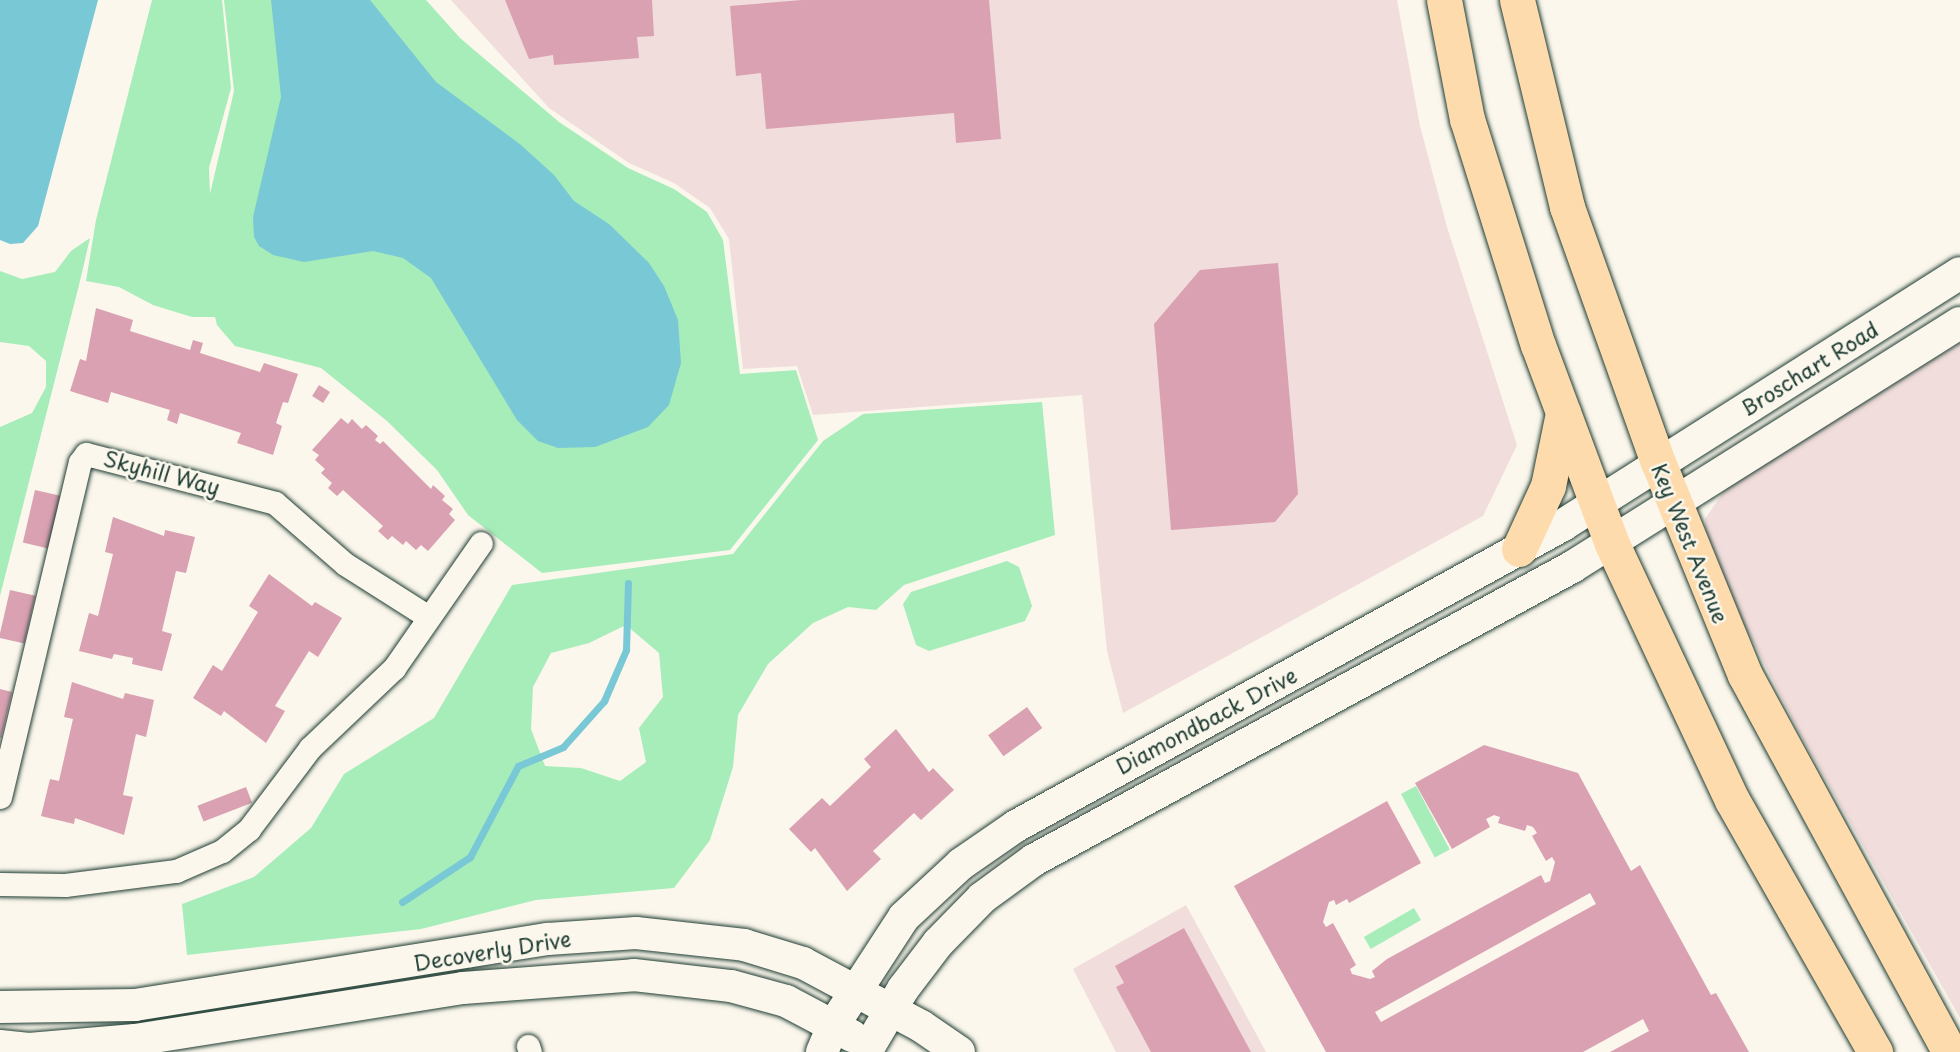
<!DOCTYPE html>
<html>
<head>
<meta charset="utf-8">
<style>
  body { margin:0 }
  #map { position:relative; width:1960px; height:1052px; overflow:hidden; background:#fbf7ec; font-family:"Playpen Sans",sans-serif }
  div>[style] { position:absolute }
  .built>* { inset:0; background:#f1dddb }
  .green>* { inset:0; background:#a6edba; transform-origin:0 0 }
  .water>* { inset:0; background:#79c8d5 }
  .stream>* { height:7px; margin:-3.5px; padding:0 3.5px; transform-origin:3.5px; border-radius:3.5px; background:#79c8d5 }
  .building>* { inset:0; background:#d9a1b2; transform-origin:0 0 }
  .roads { filter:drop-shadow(0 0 2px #1f3d34) drop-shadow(0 0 2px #1f3d34) }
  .street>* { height:23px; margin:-11.5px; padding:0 11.5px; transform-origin:11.5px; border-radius:11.5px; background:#fbf7ec }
  .secondary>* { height:32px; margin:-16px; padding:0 16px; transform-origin:16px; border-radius:16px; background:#fbf7ec }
  .primary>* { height:35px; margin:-17.5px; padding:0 17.5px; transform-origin:17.5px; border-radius:17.5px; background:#fedbac }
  span { translate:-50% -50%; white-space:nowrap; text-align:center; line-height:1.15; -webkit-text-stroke:5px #fbf7ec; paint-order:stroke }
  .street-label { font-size:21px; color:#1f3d34 }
</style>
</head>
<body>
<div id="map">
  <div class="built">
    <div style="clip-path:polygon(451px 0,1397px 0,1420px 126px,1447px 227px,1517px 445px,1483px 516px,1123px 713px,1107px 651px,1082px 395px,813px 415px,797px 366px,743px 369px,729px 239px,710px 208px,674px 183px,629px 163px,549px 108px)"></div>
    <div style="clip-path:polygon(1960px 343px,1960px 1018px,1799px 732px,1744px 624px,1706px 531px,1705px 519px,1726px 488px)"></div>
    <div style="clip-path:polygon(1186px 905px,1266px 1052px,1116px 1052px,1073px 969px)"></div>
  </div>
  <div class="green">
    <div style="clip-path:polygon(152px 0,222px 0,231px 88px,209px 168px,210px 194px,234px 91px,224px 0,426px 0,460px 38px,559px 122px,628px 168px,674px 189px,707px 212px,723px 240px,740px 374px,796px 370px,818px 440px,730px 550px,542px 573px,468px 515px,437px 470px,387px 421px,321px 368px,235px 346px,217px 325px,215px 317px,192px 317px,153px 305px,119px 287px,86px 281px,96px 220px)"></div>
    <div style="clip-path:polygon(90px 238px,80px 281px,0 596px,0 427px,32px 413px,46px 387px,46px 361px,29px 346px,0 342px,0 271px,22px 279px,55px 272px,71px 251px)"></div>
    <div style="clip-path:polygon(evenodd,1042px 402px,1055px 535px,904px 585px,876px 610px,848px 607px,813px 623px,768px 664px,738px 715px,733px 767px,710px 840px,674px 888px,536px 900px,421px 929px,187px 955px,182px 904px,254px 877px,311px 828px,344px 774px,434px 718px,512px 585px,733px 554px,823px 441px,863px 414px,1042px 402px,626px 625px,659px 653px,663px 697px,639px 728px,646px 762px,620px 781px,581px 768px,545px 766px,531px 729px,533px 687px,551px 653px,589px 643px,626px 625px)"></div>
    <div style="clip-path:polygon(1007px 561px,1019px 567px,1032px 606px,1025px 621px,929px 651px,916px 645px,903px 604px,911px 592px)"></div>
    <div style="left:1416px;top:786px;width:72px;height:17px;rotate:62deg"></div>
    <div style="left:1414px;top:908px;width:14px;height:58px;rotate:60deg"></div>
  </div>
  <div class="water">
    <div style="clip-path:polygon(0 0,98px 0,38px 226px,23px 243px,10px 244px,0 240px)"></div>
    <div style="clip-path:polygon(271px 0,370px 0,436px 82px,521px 145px,554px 175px,574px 201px,609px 224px,649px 263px,664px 286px,678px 320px,681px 363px,669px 405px,648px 427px,595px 447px,558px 448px,538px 441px,517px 420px,431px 278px,403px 258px,373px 251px,304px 262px,273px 255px,259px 246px,254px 237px,253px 217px,281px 97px)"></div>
  </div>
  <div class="stream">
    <div style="left:402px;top:902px;width:82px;rotate:-33.5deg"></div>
    <div style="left:470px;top:857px;width:103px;rotate:-62.2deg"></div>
    <div style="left:518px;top:766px;width:49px;rotate:-22.9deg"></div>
    <div style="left:563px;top:747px;width:62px;rotate:-48.3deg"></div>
    <div style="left:604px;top:701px;width:56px;rotate:-66.7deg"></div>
    <div style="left:626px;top:650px;width:67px;rotate:-88.3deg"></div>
  </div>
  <div class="building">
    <div style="clip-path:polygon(505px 0,652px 0,654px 36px,637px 37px,639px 58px,554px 65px,553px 55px,529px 59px)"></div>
    <div style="clip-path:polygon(802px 0,989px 0,1001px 139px,956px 143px,954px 113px,766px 129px,761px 73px,736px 76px,730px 6px)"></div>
    <div style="clip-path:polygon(1278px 263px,1298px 494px,1275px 522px,1171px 530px,1154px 324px,1200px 270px)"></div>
    <div style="clip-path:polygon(96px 308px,133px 320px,130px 331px,190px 350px,193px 340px,203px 343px,200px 353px,260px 372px,264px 363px,298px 374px,288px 403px,283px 402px,276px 423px,282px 426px,273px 455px,237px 443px,241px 433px,180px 413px,177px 424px,167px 420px,170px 410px,111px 392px,108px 403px,70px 391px,80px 359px,86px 361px)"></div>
    <div style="left:319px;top:385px;width:13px;height:13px;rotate:32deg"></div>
    <div style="clip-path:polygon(341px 418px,348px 424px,352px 419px,362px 429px,366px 425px,378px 436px,375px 440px,380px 444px,383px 441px,431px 489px,433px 485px,445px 496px,442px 500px,453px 509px,449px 514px,455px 520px,428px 551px,421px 545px,416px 550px,406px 541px,403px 545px,392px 536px,388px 540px,378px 531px,383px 526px,343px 490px,337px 496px,328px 488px,332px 483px,321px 473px,325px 469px,315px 460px,319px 455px,312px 450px)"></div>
    <div style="left:35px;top:490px;width:26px;height:54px;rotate:13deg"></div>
    <div style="clip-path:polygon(113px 517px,164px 536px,165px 530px,195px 537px,186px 573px,176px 571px,162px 631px,172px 634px,162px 671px,132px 664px,133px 658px,114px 654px,112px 659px,79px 651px,89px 613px,98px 616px,113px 554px,105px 552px)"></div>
    <div style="clip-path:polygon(269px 574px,312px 606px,315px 602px,342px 618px,318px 657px,309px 651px,275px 706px,285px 711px,266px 743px,224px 711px,221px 716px,193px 698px,213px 665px,222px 671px,258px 612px,249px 606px)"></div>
    <div style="left:10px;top:590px;width:26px;height:49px;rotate:13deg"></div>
    <div style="clip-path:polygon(72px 682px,123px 699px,125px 693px,154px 700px,146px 737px,136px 734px,123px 795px,133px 797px,124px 835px,75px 818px,74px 824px,41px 816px,50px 779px,59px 781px,73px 719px,64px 717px)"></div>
    <div style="clip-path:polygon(0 689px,12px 692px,1px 738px,0 738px)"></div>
    <div style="left:1027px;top:707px;width:26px;height:48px;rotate:54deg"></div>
    <div style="clip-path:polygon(896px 729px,929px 772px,933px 768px,954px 790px,921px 820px,914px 813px,873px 851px,881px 859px,847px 891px,815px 848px,811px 852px,789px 829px,822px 798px,830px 806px,871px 767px,864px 759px)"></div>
    <div style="clip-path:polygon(evenodd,1484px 745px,1578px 773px,1631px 871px,1640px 865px,1711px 995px,1716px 993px,1749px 1052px,1610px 1052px,1649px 1031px,1643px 1019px,1583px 1052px,1326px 1052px,1234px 886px,1387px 801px,1421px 863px,1349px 903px,1347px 899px,1336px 905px,1334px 900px,1329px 902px,1323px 922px,1326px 927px,1333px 923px,1356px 965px,1350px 969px,1352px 974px,1370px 979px,1375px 977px,1372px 971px,1387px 959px,1541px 875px,1545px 883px,1550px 881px,1555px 862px,1552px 857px,1546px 861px,1532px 836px,1537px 833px,1533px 827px,1527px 825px,1525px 831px,1498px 823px,1500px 817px,1494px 815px,1486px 819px,1490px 827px,1452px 849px,1415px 783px,1484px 745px,1590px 893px,1596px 904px,1381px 1022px,1375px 1012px,1590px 893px)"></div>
    <div style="left:246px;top:787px;width:17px;height:52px;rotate:69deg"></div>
    <div style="clip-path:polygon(1184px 928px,1251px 1052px,1151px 1052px,1116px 987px,1124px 983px,1115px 966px)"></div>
  </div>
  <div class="roads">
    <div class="street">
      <div style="left:0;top:797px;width:344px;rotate:-76.6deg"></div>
      <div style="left:80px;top:462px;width:10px;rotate:-53deg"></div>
      <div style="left:86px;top:454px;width:195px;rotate:14.5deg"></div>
      <div style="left:275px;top:503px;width:93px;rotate:41.1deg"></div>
      <div style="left:345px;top:564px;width:97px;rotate:32.4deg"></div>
      <div style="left:0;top:884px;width:65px;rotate:0.9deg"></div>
      <div style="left:65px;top:885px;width:112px;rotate:-7.2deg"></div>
      <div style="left:176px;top:871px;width:50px;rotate:-23.5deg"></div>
      <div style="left:222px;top:851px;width:35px;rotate:-39deg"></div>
      <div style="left:249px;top:829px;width:101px;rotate:-53deg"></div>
      <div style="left:310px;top:748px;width:116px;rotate:-43.6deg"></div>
      <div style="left:394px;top:668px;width:152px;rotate:-55.2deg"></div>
      <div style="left:528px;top:1046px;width:6px;rotate:72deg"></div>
    </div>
    <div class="secondary">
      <div style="left:0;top:1007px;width:135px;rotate:-0.8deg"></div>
      <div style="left:135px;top:1005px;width:418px;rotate:-9.1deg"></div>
      <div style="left:548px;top:939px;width:88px;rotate:-3.9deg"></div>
      <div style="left:636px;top:933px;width:109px;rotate:6.3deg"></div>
      <div style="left:744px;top:945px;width:62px;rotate:17deg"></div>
      <div style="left:803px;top:963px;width:134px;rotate:28.1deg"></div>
      <div style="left:921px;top:1026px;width:46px;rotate:34.4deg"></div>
      <div style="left:0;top:1046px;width:29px;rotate:6deg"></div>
      <div style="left:29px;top:1049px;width:106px;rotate:-4.9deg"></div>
      <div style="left:135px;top:1040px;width:332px;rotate:-9deg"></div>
      <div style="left:463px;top:988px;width:171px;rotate:-4.3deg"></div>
      <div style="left:634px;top:975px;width:98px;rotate:6.5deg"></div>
      <div style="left:731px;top:986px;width:57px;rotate:15.3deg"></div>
      <div style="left:786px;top:1001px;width:75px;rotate:27.9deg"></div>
      <div style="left:822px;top:1052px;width:28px;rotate:-67deg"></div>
      <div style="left:833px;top:1026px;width:130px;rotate:-56.9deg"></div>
      <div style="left:904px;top:917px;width:78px;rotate:-42.9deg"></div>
      <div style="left:961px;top:864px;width:67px;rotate:-34.6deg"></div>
      <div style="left:1016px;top:826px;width:624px;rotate:-28.82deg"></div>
      <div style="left:1563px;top:525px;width:470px;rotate:-32.4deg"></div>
      <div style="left:866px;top:1052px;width:73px;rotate:-59.6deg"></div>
      <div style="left:903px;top:989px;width:58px;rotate:-52.7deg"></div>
      <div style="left:938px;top:943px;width:63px;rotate:-45.6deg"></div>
      <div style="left:982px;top:898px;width:64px;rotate:-36.2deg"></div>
      <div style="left:1034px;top:860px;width:613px;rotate:-28.57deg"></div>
      <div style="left:1572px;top:567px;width:458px;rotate:-32.2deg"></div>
    </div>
    <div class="primary">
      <div style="left:1444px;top:0;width:121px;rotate:79.1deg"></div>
      <div style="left:1467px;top:119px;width:237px;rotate:72.6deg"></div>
      <div style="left:1538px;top:345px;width:212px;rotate:69.6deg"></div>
      <div style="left:1612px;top:544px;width:283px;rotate:64.9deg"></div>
      <div style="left:1732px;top:800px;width:290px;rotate:60.4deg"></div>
      <div style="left:1517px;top:0;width:213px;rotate:76.4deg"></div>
      <div style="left:1567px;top:207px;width:271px;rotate:70.4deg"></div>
      <div style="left:1658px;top:462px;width:230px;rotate:67.8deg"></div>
      <div style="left:1745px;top:675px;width:429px;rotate:61.5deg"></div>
      <div style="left:1519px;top:549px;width:69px;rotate:-65.3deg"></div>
      <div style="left:1548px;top:486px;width:75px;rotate:-78.4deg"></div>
    </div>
  </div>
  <div class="street-label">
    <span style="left:1809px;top:368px;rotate:-32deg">Broschart Road</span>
    <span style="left:162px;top:472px;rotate:15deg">Skyhill Way</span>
    <span style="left:1691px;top:543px;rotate:68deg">Key West Avenue</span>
    <span style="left:1206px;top:720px;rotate:-28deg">Diamondback Drive</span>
    <span style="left:492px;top:950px;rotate:-9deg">Decoverly Drive</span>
  </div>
</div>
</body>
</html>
